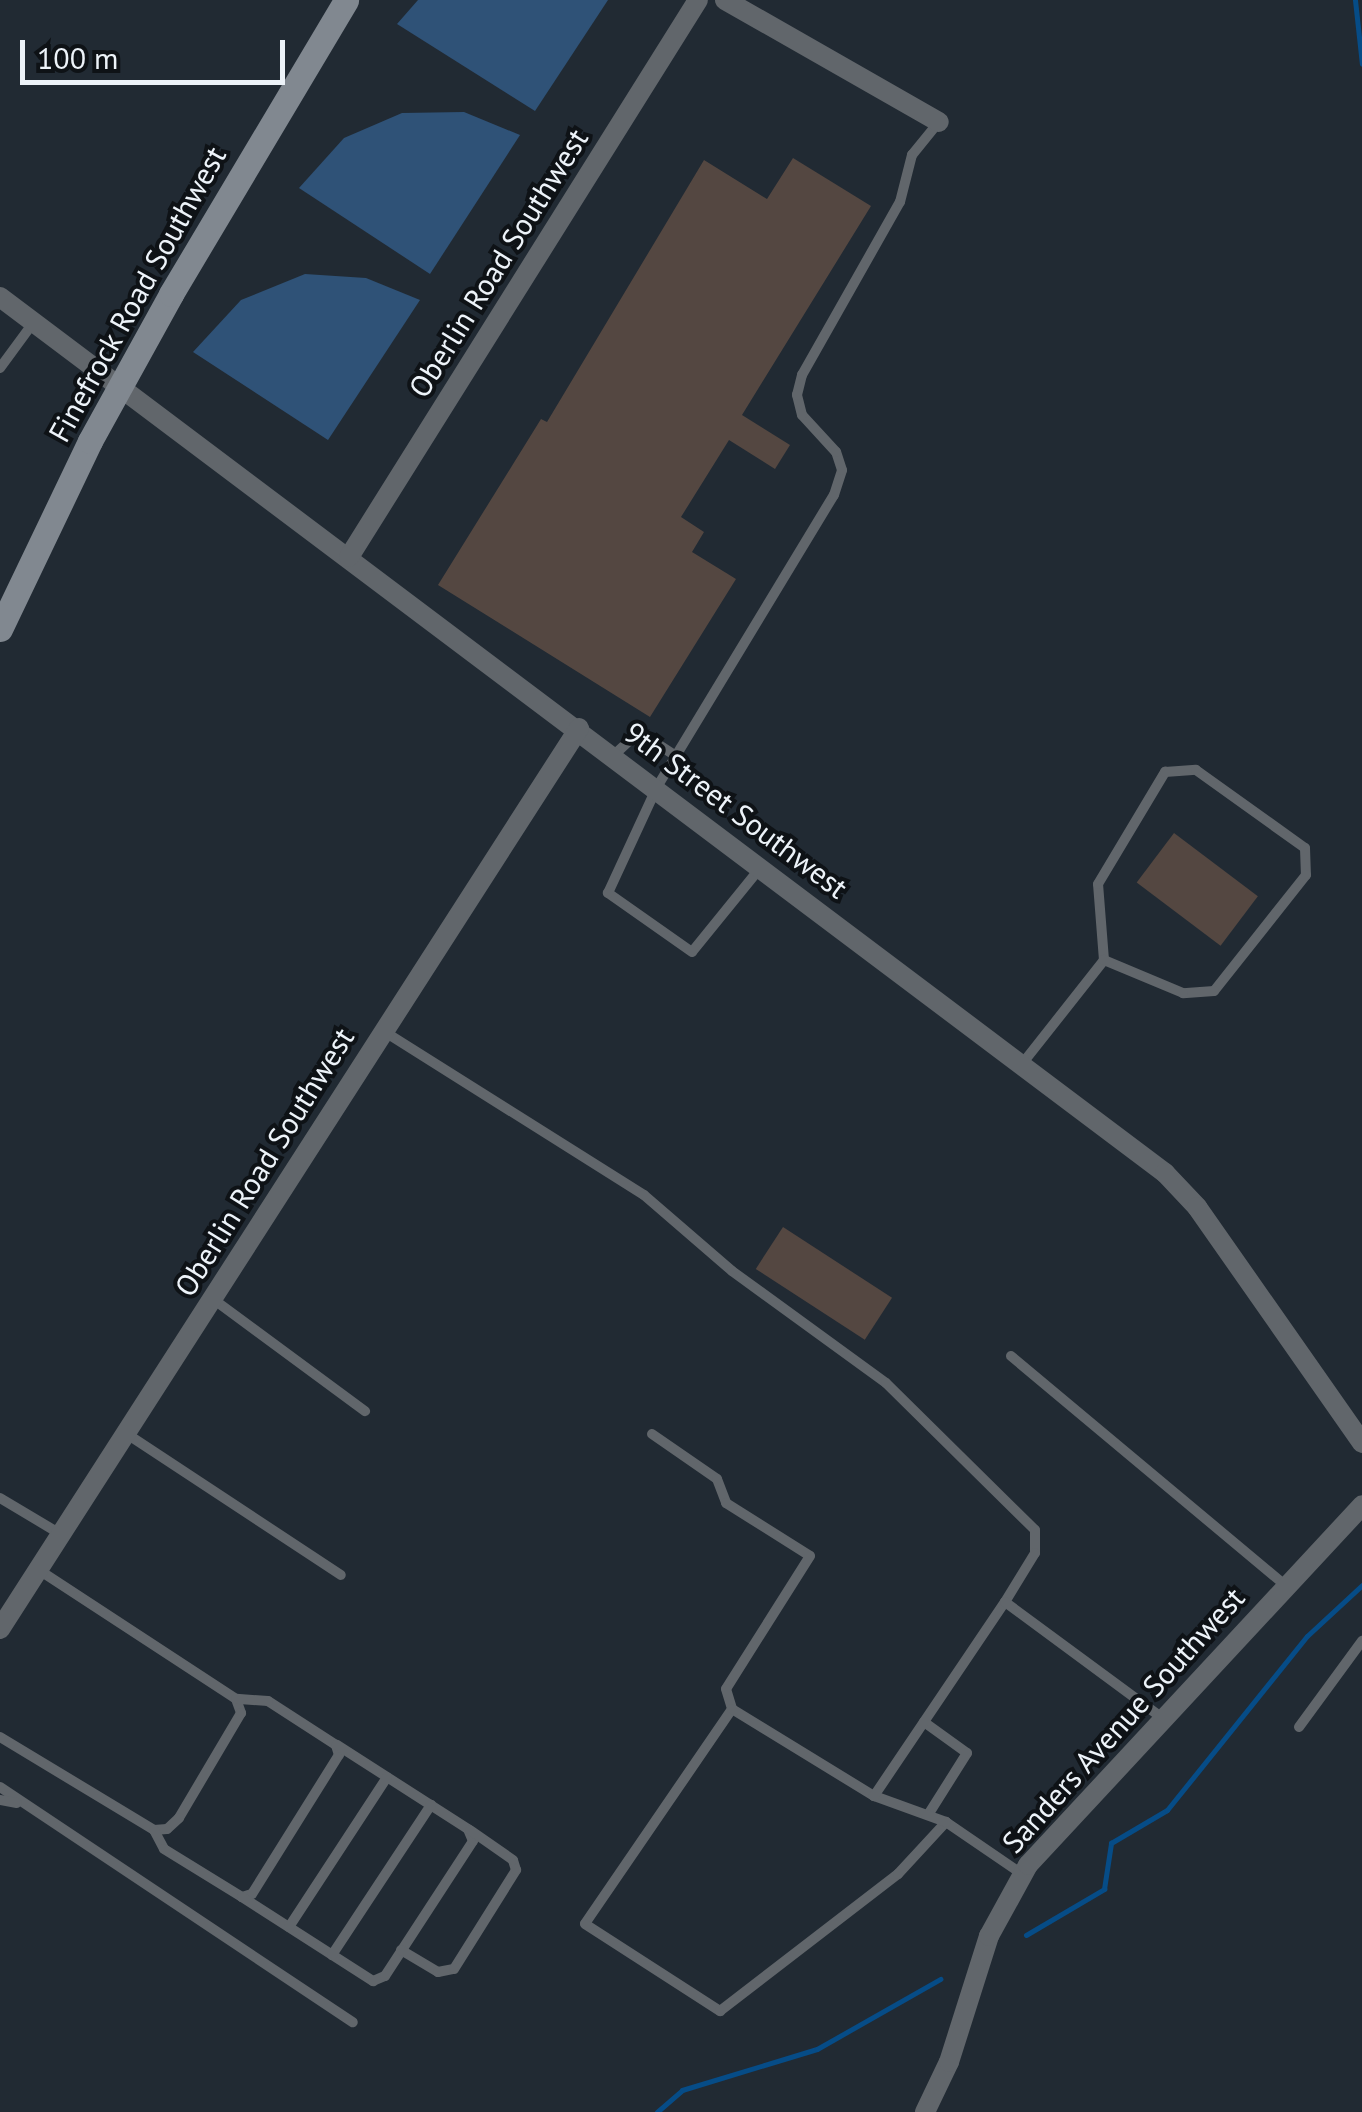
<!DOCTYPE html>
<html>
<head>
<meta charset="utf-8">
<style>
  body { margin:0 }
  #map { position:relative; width:1362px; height:2112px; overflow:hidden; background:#212a33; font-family:"PT Sans",sans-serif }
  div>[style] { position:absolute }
  .green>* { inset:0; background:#2f5277 }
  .stream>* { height:5px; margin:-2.5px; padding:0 2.5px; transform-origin:2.5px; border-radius:2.5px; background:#064c87 }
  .building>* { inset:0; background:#544741; transform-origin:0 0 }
  .service>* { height:10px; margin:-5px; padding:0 5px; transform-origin:5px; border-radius:5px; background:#61666b }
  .minor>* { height:20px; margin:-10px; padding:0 10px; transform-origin:10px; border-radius:10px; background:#61666b }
  .secondary>* { height:25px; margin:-12.5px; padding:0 12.5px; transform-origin:12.5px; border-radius:12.5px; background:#818890 }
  span { translate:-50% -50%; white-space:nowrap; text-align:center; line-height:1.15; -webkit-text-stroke:8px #0e1216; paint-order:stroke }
  .street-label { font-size:30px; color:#edf3f9 }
  .scale { position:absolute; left:20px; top:40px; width:265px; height:45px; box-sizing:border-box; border:5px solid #edf3f9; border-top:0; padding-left:12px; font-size:30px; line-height:35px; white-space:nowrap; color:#edf3f9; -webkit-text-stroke:8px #0e1216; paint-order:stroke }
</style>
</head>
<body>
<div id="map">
  <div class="green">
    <div style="clip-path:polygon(418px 0,608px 0,535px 111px,397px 24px)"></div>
    <div style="clip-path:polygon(464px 112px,520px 135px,430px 274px,299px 188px,344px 138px,402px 113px)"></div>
    <div style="clip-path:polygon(305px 274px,366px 278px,420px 300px,328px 440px,193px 352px,241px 300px)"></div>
  </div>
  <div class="stream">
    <div style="left:1355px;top:0;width:64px;rotate:83.8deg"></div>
    <div style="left:1026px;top:1935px;width:91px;rotate:-30.5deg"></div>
    <div style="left:1104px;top:1889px;width:47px;rotate:-81.3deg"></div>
    <div style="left:1111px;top:1843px;width:65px;rotate:-30.5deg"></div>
    <div style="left:1167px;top:1810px;width:223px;rotate:-51.2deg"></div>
    <div style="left:1307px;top:1636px;width:75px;rotate:-42.8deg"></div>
    <div style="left:657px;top:2112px;width:33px;rotate:-41deg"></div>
    <div style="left:682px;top:2090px;width:141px;rotate:-16.9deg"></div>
    <div style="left:817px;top:2049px;width:142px;rotate:-29.6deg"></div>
  </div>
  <div class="building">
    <div style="clip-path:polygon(793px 158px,871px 206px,742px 415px,790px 445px,775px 469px,729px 440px,681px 517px,704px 532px,692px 552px,736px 579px,650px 717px,438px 585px,541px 419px,547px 422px,704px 160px,767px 199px)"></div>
    <div style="left:1174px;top:833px;width:105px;height:62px;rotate:37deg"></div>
    <div style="left:783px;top:1227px;width:130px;height:50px;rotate:33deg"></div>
  </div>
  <div class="service">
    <div style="left:0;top:368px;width:56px;rotate:-53.7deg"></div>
    <div style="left:614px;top:755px;width:34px;rotate:-43deg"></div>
    <div style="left:639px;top:732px;width:44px;rotate:33deg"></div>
    <div style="left:761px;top:867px;width:109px;rotate:129.1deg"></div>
    <div style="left:692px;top:952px;width:103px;rotate:-144.9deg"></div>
    <div style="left:608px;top:893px;width:117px;rotate:-65.2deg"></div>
    <div style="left:657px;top:787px;width:341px;rotate:-58.8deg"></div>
    <div style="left:834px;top:495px;width:26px;rotate:-72deg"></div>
    <div style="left:842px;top:470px;width:19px;rotate:-108deg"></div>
    <div style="left:836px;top:452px;width:50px;rotate:-132.6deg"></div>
    <div style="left:802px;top:415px;width:21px;rotate:-104deg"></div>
    <div style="left:797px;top:395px;width:21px;rotate:-76deg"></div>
    <div style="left:802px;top:375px;width:199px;rotate:-60.5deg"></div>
    <div style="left:900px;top:202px;width:49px;rotate:-75.7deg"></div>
    <div style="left:912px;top:155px;width:41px;rotate:-50.9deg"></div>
    <div style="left:385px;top:1032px;width:306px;rotate:32.2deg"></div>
    <div style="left:644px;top:1195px;width:116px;rotate:40.8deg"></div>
    <div style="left:732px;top:1271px;width:190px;rotate:36deg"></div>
    <div style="left:886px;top:1383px;width:209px;rotate:44.6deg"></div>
    <div style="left:1035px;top:1530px;width:23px;rotate:90deg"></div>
    <div style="left:1035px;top:1553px;width:57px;rotate:121.5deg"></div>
    <div style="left:1022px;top:1064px;width:132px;rotate:-51.7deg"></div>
    <div style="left:1104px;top:960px;width:76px;rotate:-94.5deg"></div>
    <div style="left:1098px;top:884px;width:131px;rotate:-59.1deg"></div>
    <div style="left:1165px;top:772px;width:31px;rotate:-4deg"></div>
    <div style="left:1196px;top:770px;width:134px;rotate:35.6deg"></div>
    <div style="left:1305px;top:848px;width:27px;rotate:88deg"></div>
    <div style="left:1306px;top:875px;width:148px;rotate:128.4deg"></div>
    <div style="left:1214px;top:991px;width:31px;rotate:176deg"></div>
    <div style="left:1183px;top:993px;width:86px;rotate:-157.3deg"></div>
    <div style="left:213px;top:1299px;width:189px;rotate:36.4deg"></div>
    <div style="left:1011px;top:1356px;width:359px;rotate:39.9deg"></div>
    <div style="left:127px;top:1434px;width:256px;rotate:33.4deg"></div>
    <div style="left:652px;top:1434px;width:79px;rotate:34.7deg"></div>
    <div style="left:717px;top:1479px;width:26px;rotate:69deg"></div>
    <div style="left:726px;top:1503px;width:99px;rotate:32.2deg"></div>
    <div style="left:810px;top:1556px;width:157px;rotate:122.3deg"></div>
    <div style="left:726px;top:1689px;width:21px;rotate:73deg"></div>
    <div style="left:732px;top:1709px;width:260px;rotate:124.4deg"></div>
    <div style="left:585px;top:1924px;width:161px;rotate:32.8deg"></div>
    <div style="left:720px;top:2011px;width:225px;rotate:-37.6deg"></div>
    <div style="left:898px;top:1874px;width:71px;rotate:-47.3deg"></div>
    <div style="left:0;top:1498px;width:72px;rotate:30.8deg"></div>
    <div style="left:39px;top:1570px;width:235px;rotate:33.2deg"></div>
    <div style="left:236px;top:1699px;width:15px;rotate:70deg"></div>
    <div style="left:241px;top:1713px;width:122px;rotate:120.6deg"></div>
    <div style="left:179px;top:1818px;width:16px;rotate:137deg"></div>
    <div style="left:167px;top:1829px;width:13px;rotate:176deg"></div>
    <div style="left:732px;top:1709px;width:167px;rotate:31.5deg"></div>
    <div style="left:924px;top:1722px;width:53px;rotate:35.8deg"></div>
    <div style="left:967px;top:1753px;width:73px;rotate:122.2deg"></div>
    <div style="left:1299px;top:1727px;width:107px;rotate:-53.8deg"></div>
    <div style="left:0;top:1737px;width:180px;rotate:31.1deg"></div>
    <div style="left:154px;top:1830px;width:21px;rotate:62deg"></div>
    <div style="left:164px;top:1849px;width:92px;rotate:31.6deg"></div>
    <div style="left:242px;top:1897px;width:10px;rotate:-17deg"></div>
    <div style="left:252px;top:1894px;width:164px;rotate:-58deg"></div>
    <div style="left:339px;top:1755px;width:10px;rotate:-107deg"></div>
    <div style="left:336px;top:1745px;width:81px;rotate:-147.1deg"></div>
    <div style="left:268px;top:1701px;width:32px;rotate:-176deg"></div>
    <div style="left:0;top:1787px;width:424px;rotate:33.7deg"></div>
    <div style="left:0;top:1800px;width:17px;rotate:10deg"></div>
    <div style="left:1022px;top:1874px;width:92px;rotate:-145.6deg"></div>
    <div style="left:946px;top:1822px;width:77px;rotate:-160.1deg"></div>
    <div style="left:874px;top:1796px;width:234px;rotate:-56deg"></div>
    <div style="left:1005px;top:1602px;width:194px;rotate:36.4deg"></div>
    <div style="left:242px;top:1897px;width:156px;rotate:32.7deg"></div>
    <div style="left:373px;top:1981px;width:13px;rotate:-23deg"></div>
    <div style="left:385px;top:1976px;width:161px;rotate:-56.9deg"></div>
    <div style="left:473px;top:1841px;width:13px;rotate:-113deg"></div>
    <div style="left:468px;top:1829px;width:156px;rotate:-147.3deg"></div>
    <div style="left:289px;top:1927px;width:179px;rotate:-56.8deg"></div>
    <div style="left:401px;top:1950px;width:43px;rotate:30.7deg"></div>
    <div style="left:438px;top:1972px;width:16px;rotate:-11deg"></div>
    <div style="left:454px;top:1969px;width:117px;rotate:-57.9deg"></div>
    <div style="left:516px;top:1870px;width:10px;rotate:-107deg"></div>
    <div style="left:513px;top:1860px;width:52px;rotate:-145.1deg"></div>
    <div style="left:332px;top:1955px;width:180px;rotate:-56.6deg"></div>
  </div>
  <div class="minor">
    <div style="left:725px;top:0;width:246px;rotate:29.7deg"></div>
    <div style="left:0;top:297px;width:1458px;rotate:36.94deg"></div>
    <div style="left:1165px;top:1173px;width:47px;rotate:46.7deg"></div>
    <div style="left:1197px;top:1207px;width:288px;rotate:55deg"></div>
    <div style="left:349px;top:557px;width:657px;rotate:-57.93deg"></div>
    <div style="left:0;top:1629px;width:1071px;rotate:-57.27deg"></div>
    <div style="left:925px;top:2112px;width:55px;rotate:-64.4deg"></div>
    <div style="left:949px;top:2062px;width:132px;rotate:-72.4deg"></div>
    <div style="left:989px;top:1936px;width:81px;rotate:-61.2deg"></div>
    <div style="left:1028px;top:1865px;width:491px;rotate:-47.1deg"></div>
  </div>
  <div class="secondary">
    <div style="left:0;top:629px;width:208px;rotate:-64.4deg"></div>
    <div style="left:90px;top:441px;width:168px;rotate:-61.1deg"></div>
    <div style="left:171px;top:294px;width:342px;rotate:-59.2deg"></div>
  </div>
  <div class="street-label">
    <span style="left:498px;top:263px;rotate:-58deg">Oberlin Road Southwest</span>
    <span style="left:137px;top:294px;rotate:-61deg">Finefrock Road Southwest</span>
    <span style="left:736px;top:810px;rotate:37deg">9th Street Southwest</span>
    <span style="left:264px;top:1162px;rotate:-58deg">Oberlin Road Southwest</span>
    <span style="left:1123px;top:1720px;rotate:-48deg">Sanders Avenue Southwest</span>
  </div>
  <div class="scale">100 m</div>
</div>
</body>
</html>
